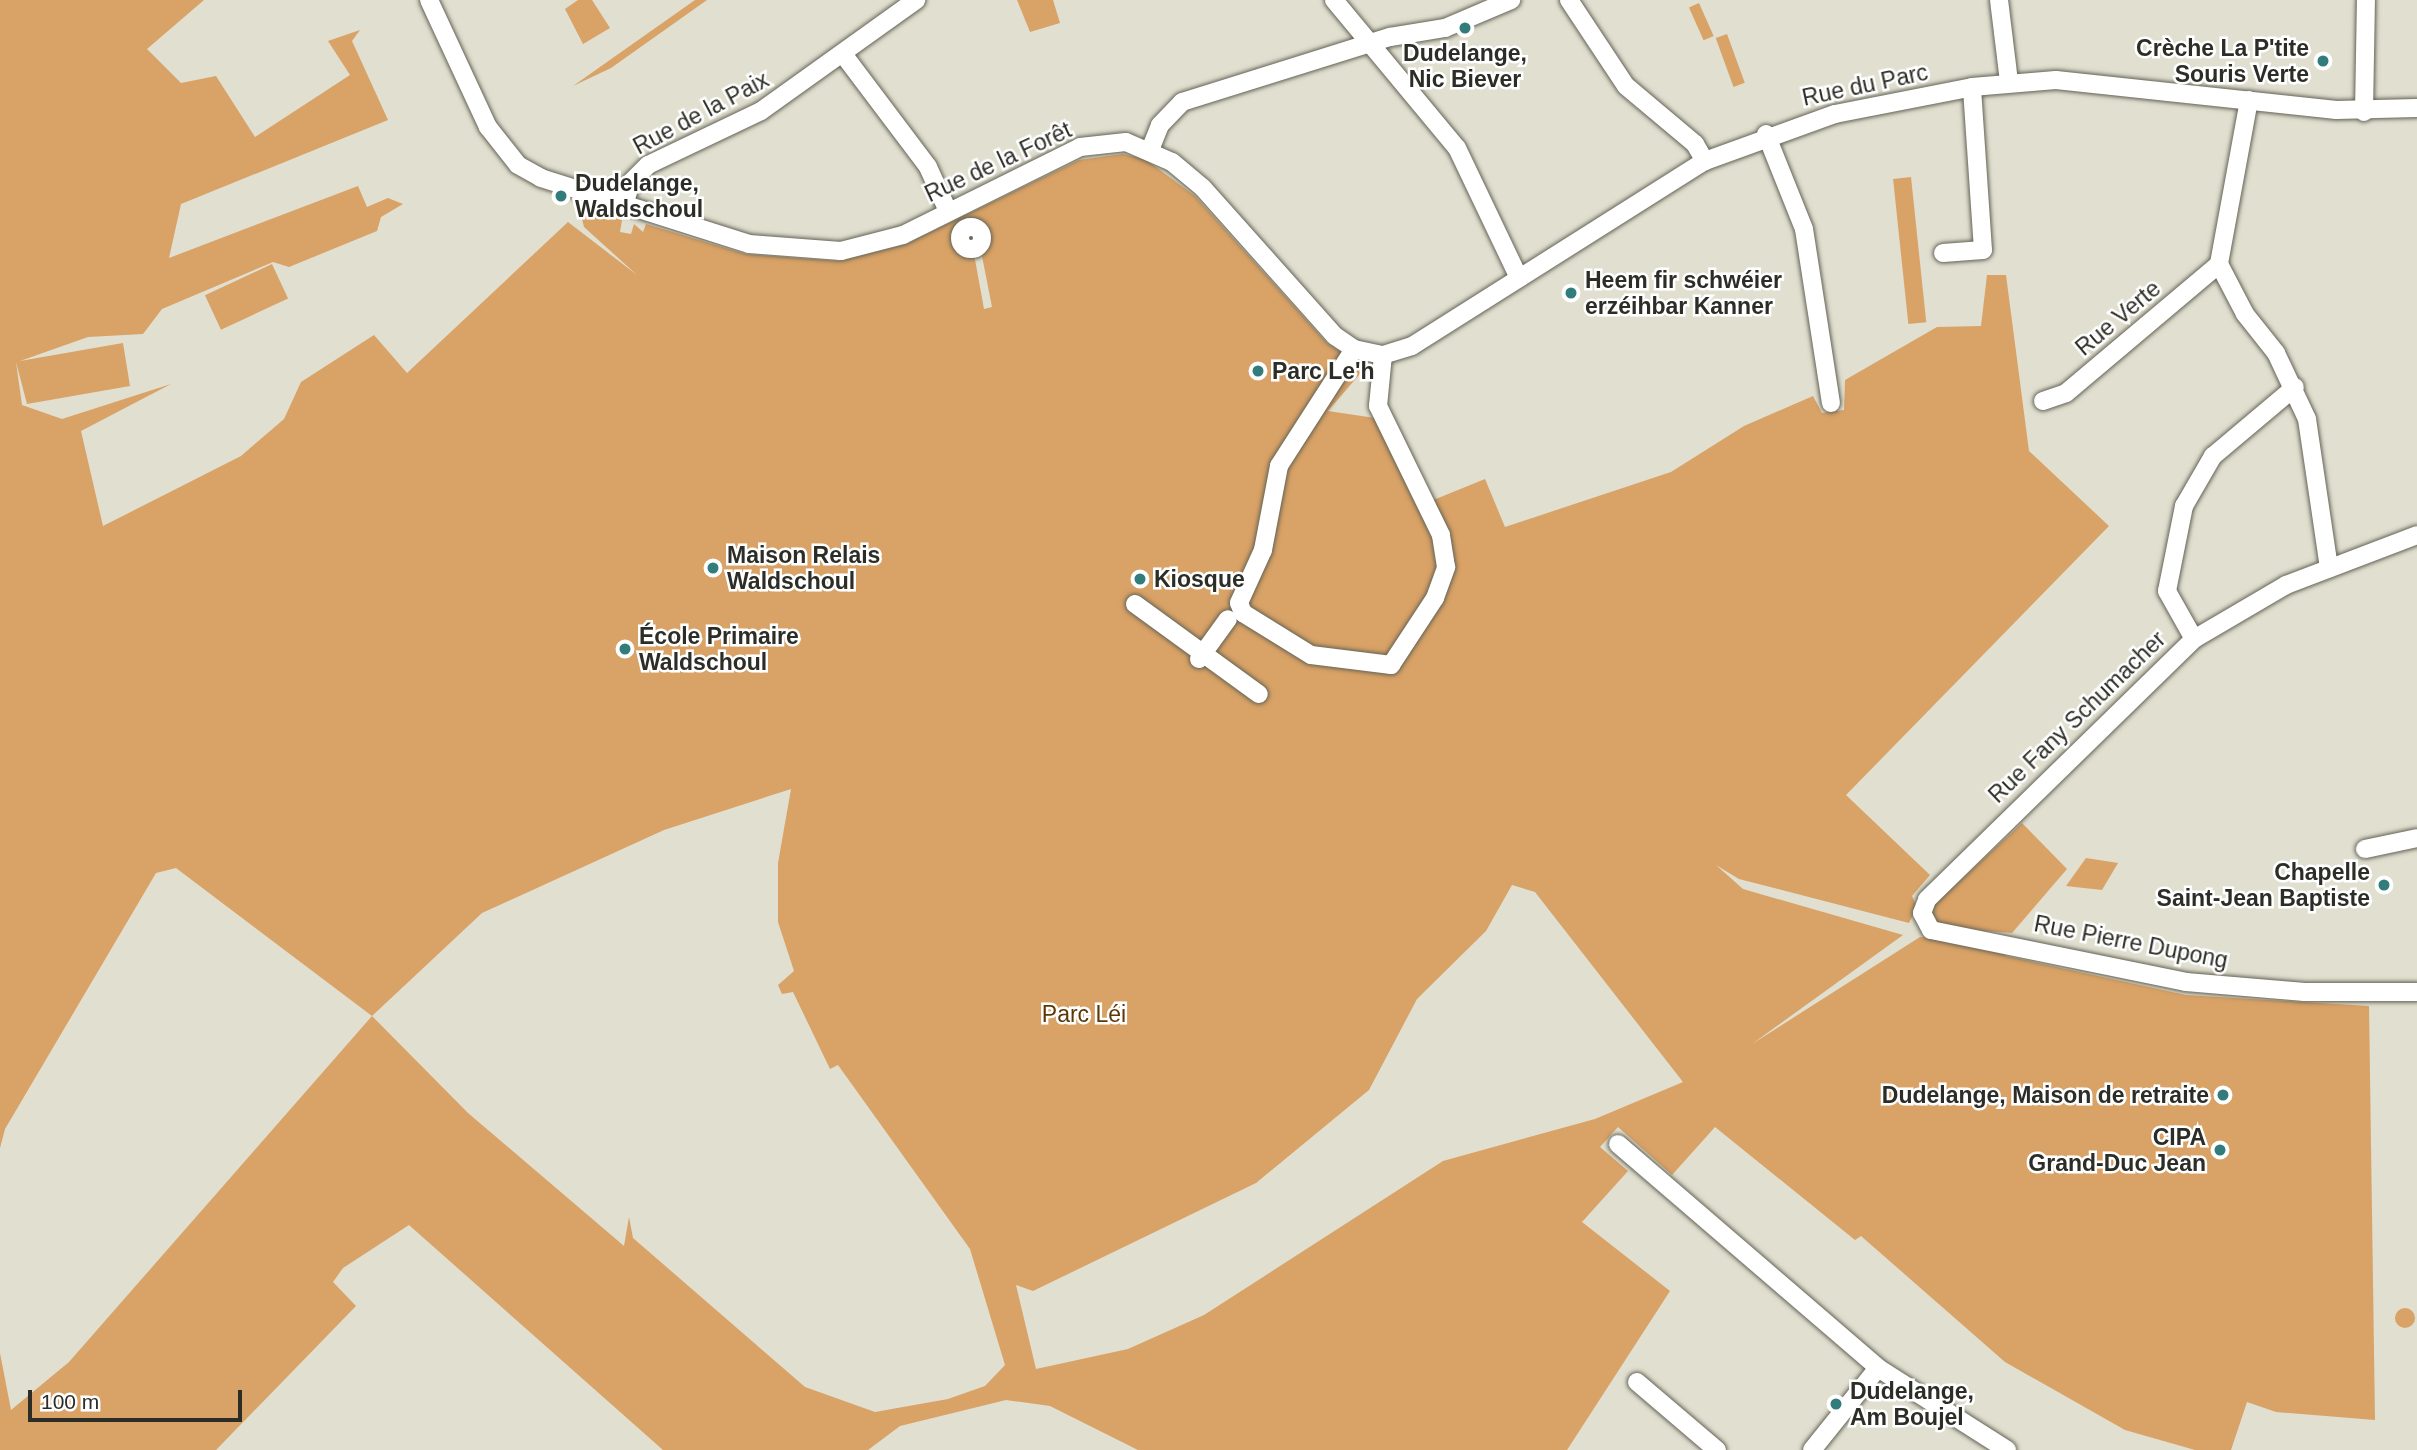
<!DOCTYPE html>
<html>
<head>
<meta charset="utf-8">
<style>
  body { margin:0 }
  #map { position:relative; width:2417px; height:1450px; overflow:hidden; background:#e0dfd0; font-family:Helvetica,sans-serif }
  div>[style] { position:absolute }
  .green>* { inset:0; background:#d9a266; transform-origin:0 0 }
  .round { border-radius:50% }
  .roads { filter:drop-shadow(0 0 2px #646355) drop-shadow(0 0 2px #646355) }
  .street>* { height:18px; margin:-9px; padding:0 9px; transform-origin:9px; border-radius:9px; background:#fff }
  .street>.ring { margin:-9px; padding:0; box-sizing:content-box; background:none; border:18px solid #fff; border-radius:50% }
  .dots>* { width:19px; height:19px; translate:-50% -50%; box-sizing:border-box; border:4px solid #fff; border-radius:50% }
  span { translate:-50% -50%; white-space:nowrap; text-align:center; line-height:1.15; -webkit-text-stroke:5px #fff; paint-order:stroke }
  .poi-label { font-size:23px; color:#2d2d27; font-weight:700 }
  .right { translate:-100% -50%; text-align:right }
  .left { translate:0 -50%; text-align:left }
  .street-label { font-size:23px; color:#2d2d27 }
  .park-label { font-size:23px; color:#5d3805 }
  .scale { position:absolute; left:28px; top:1390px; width:214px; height:32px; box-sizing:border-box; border:4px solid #2d2d27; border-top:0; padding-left:9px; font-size:21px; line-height:24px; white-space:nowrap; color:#2d2d27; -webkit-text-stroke:5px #fff; paint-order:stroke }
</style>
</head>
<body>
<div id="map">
  <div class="green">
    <div style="clip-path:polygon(evenodd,0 0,204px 0,147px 49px,181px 83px,216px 76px,255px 137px,350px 75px,328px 41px,360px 30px,352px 41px,388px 120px,181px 204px,169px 258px,358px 186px,367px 207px,388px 198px,403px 204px,381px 217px,377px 231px,289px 267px,273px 262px,162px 309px,143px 334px,88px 337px,20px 361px,123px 343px,130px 386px,27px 404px,16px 362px,22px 405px,62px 419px,171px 384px,81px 431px,103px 526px,241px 456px,284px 419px,301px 382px,374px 335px,407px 373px,568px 222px,637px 275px,584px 227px,582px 219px,592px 210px,622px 220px,620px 232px,631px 234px,634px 224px,643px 232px,646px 224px,745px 254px,839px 261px,906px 244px,1079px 160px,1123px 154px,1145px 159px,1195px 196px,1327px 343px,1365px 368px,1328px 411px,1375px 418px,1426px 503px,1485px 479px,1505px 527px,1671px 472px,1744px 426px,1813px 396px,1822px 413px,1844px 410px,1845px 380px,1937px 327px,1981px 326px,1987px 275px,2006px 275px,2029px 451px,2109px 526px,1846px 795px,1930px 875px,1912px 896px,1917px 907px,1909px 923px,1739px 879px,1716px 865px,1743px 889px,1903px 935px,1752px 1044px,1920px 937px,1997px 942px,2006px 956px,2186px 995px,2369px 1006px,2375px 1420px,2276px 1412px,2247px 1402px,2231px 1450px,2195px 1450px,2125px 1430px,2005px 1362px,1861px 1236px,1855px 1240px,1715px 1127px,1672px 1175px,1618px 1127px,1600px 1147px,1628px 1171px,1582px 1222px,1670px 1291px,1567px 1450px,1138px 1450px,1050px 1406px,1006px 1400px,900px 1426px,868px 1450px,663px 1450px,409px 1225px,343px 1268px,333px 1282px,356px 1306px,216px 1450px,0 1450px,0 1353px,11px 1410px,69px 1362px,372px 1016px,176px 868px,156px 873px,5px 1129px,0 1148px,0 0,976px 225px,982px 241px,967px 248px,958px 234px,976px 225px,0 0,981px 251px,992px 307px,984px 309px,974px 254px,981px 251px,0 0,791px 789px,778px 863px,778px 922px,794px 971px,778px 985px,782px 994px,793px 992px,830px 1069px,838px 1065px,970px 1249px,1005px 1365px,985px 1386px,948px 1399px,875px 1412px,805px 1387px,633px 1238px,629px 1217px,624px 1246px,468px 1113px,372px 1016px,482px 913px,664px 830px,791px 789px,0 0,1512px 885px,1535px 892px,1683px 1082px,1595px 1119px,1443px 1161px,1204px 1315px,1128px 1349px,1036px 1369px,1016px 1285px,1033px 1291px,1256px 1183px,1369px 1090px,1417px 999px,1486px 931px,1512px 885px)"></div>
    <div style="clip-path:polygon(578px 0,592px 0,610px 28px,583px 44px,565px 9px)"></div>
    <div style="clip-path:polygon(695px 0,707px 0,611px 68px,573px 86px)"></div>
    <div style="clip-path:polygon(1017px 0,1053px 0,1060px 23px,1030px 32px)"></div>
    <div style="left:1699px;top:3px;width:36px;height:11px;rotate:66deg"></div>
    <div style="left:1727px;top:34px;width:52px;height:12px;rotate:70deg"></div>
    <div style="left:1911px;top:177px;width:146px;height:18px;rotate:84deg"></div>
    <div style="left:272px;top:264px;width:38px;height:74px;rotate:65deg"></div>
    <div style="clip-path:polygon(2022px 823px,2067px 869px,2012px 933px,1945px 928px,1932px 919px,1933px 906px)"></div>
    <div style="clip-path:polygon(2086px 858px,2118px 863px,2102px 890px,2066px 886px)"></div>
    <div class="round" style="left:2395px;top:1308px;width:20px;height:20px"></div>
  </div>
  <div class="roads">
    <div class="street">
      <div style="left:429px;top:0;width:140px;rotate:65.1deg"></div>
      <div style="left:488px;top:127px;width:48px;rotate:51.7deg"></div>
      <div style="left:518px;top:165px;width:26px;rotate:29deg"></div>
      <div style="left:541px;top:178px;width:218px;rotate:17.6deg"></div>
      <div style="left:749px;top:244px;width:92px;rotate:4.4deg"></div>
      <div style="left:841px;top:251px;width:64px;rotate:-14.5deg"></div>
      <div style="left:903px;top:235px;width:198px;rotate:-26.4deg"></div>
      <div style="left:1080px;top:147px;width:46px;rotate:-6.2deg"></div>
      <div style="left:1126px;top:142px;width:50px;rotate:23.5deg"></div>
      <div style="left:1172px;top:162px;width:40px;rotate:40deg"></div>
      <div style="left:1203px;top:188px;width:198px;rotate:48.3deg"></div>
      <div style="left:1335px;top:336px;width:23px;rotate:34deg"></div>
      <div style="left:1354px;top:349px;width:30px;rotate:12deg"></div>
      <div style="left:1383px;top:355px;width:30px;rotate:-17deg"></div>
      <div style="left:1412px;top:346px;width:347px;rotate:-32.3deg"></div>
      <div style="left:1705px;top:161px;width:138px;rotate:-19.9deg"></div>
      <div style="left:1835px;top:114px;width:140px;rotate:-11.1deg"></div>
      <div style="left:1972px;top:87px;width:84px;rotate:-4.8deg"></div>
      <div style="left:2056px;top:80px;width:282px;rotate:6.1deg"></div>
      <div style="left:2336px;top:110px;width:81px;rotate:-1.4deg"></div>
      <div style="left:1334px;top:0;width:192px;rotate:50.3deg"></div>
      <div style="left:1457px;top:148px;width:144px;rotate:64.5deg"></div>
      <div style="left:1569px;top:0;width:103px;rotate:56.5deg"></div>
      <div style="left:1626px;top:86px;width:90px;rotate:40deg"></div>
      <div style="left:1695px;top:144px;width:20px;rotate:60deg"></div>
      <div style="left:1999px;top:0;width:83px;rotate:83deg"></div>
      <div style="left:843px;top:54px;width:141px;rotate:53deg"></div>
      <div style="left:928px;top:167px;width:48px;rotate:65.6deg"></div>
      <div style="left:2249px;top:100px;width:167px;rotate:100.4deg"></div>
      <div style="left:2219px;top:264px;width:56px;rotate:62.5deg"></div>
      <div style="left:2245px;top:314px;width:50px;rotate:51.5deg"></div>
      <div style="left:2276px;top:353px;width:73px;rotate:64.8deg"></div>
      <div style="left:2307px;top:419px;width:151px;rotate:81.6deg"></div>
      <div style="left:2364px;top:112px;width:112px;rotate:-89deg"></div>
      <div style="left:1766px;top:134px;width:102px;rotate:68.2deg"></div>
      <div style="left:1804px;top:229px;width:176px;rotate:81.2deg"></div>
      <div style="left:1150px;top:150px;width:27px;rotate:-68deg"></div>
      <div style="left:1160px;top:125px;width:32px;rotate:-46deg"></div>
      <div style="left:1182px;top:102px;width:218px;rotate:-17.4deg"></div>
      <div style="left:1390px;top:37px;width:56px;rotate:-9.3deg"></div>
      <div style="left:1445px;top:28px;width:72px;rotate:-23deg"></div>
      <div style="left:624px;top:205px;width:24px;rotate:-73deg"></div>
      <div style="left:631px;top:182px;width:24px;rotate:-45deg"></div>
      <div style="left:648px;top:165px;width:125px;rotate:-25.5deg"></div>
      <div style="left:761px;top:111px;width:191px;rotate:-35.6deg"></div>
      <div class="ring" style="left:960px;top:227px;width:4px;height:4px"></div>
      <div style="left:1943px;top:253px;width:40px;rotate:-4.3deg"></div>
      <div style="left:1983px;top:250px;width:163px;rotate:-93.9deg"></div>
      <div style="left:1354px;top:349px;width:139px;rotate:122.7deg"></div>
      <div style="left:1279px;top:466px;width:86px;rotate:100.8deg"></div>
      <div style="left:1263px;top:550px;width:58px;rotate:114.4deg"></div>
      <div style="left:1239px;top:603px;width:11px;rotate:68deg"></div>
      <div style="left:1243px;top:613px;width:80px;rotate:31.7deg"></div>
      <div style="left:1311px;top:655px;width:81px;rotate:7.1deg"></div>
      <div style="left:1391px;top:665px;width:80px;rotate:-56.7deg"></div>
      <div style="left:1435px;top:598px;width:33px;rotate:-70deg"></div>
      <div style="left:1446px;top:567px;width:32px;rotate:-99deg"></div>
      <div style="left:1441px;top:535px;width:144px;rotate:-116deg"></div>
      <div style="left:1378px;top:406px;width:51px;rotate:-84.4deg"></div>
      <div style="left:2043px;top:401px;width:24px;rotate:-19deg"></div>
      <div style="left:2066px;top:393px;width:200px;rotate:-40.1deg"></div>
      <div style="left:2417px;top:535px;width:140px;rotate:159.1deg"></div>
      <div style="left:2286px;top:585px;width:107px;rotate:149.6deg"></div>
      <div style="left:2194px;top:639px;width:373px;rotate:135.7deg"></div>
      <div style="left:1927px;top:900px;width:14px;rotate:111deg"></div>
      <div style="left:1922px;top:913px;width:19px;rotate:62deg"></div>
      <div style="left:1931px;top:930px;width:260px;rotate:11.5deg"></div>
      <div style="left:2186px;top:982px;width:119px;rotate:4.8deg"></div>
      <div style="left:2305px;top:992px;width:112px"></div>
      <div style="left:1135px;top:604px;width:153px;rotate:36deg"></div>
      <div style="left:2194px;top:639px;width:55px;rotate:-119.4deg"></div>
      <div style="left:2167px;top:591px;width:87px;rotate:-78.7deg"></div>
      <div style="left:2184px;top:506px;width:58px;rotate:-59.9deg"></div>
      <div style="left:2213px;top:456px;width:107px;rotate:-40.1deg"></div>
      <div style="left:1199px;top:659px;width:49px;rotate:-54.1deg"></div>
      <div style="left:2365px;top:849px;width:53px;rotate:-11.9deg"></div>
      <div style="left:1618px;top:1144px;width:343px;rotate:40.7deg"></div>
      <div style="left:1878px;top:1368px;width:153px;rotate:32.4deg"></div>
      <div style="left:1637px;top:1382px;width:105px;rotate:40.4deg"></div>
      <div style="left:1812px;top:1450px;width:105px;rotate:-51.2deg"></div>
    </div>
  </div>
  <div class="dots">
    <div style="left:1465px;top:28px;background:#337c7c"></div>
    <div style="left:2323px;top:61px;background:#337c7c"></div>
    <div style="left:561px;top:196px;background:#337c7c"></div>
    <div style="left:1571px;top:293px;background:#337c7c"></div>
    <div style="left:1258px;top:371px;background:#337c7c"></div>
    <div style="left:713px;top:568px;background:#337c7c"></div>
    <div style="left:1140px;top:579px;background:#337c7c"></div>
    <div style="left:625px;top:649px;background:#337c7c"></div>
    <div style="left:2384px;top:885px;background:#337c7c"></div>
    <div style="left:2223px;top:1095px;background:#337c7c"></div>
    <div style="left:2220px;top:1150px;background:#337c7c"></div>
    <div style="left:1836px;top:1404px;background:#337c7c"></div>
  </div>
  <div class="poi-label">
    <span class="right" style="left:2309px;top:61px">Crèche La P'tite<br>Souris Verte</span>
    <span style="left:1465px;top:66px">Dudelange,<br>Nic Biever</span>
    <span class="left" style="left:575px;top:196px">Dudelange,<br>Waldschoul</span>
    <span class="left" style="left:1585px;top:293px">Heem fir schwéier<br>erzéihbar Kanner</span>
    <span class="left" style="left:1272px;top:371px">Parc Le'h</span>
    <span class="left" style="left:727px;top:568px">Maison Relais<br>Waldschoul</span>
    <span class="left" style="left:1154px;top:579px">Kiosque</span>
    <span class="left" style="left:639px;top:649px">École Primaire<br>Waldschoul</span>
    <span class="right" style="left:2370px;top:885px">Chapelle<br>Saint-Jean Baptiste</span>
    <span class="right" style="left:2209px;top:1095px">Dudelange, Maison de retraite</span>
    <span class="right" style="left:2206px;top:1150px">CIPA<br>Grand-Duc Jean</span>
    <span class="left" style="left:1850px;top:1404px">Dudelange,<br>Am Boujel</span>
  </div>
  <div class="street-label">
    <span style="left:1865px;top:85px;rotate:-12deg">Rue du Parc</span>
    <span style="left:701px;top:113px;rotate:-28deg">Rue de la Paix</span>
    <span style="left:998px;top:162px;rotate:-25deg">Rue de la Forêt</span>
    <span style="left:2118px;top:318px;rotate:-40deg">Rue Verte</span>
    <span style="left:2077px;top:717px;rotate:-44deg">Rue Fany Schumacher</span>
    <span style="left:2131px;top:942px;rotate:11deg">Rue Pierre Dupong</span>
  </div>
  <div class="park-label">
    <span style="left:1084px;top:1014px">Parc Léi</span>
  </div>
  <div class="scale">100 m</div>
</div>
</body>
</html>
